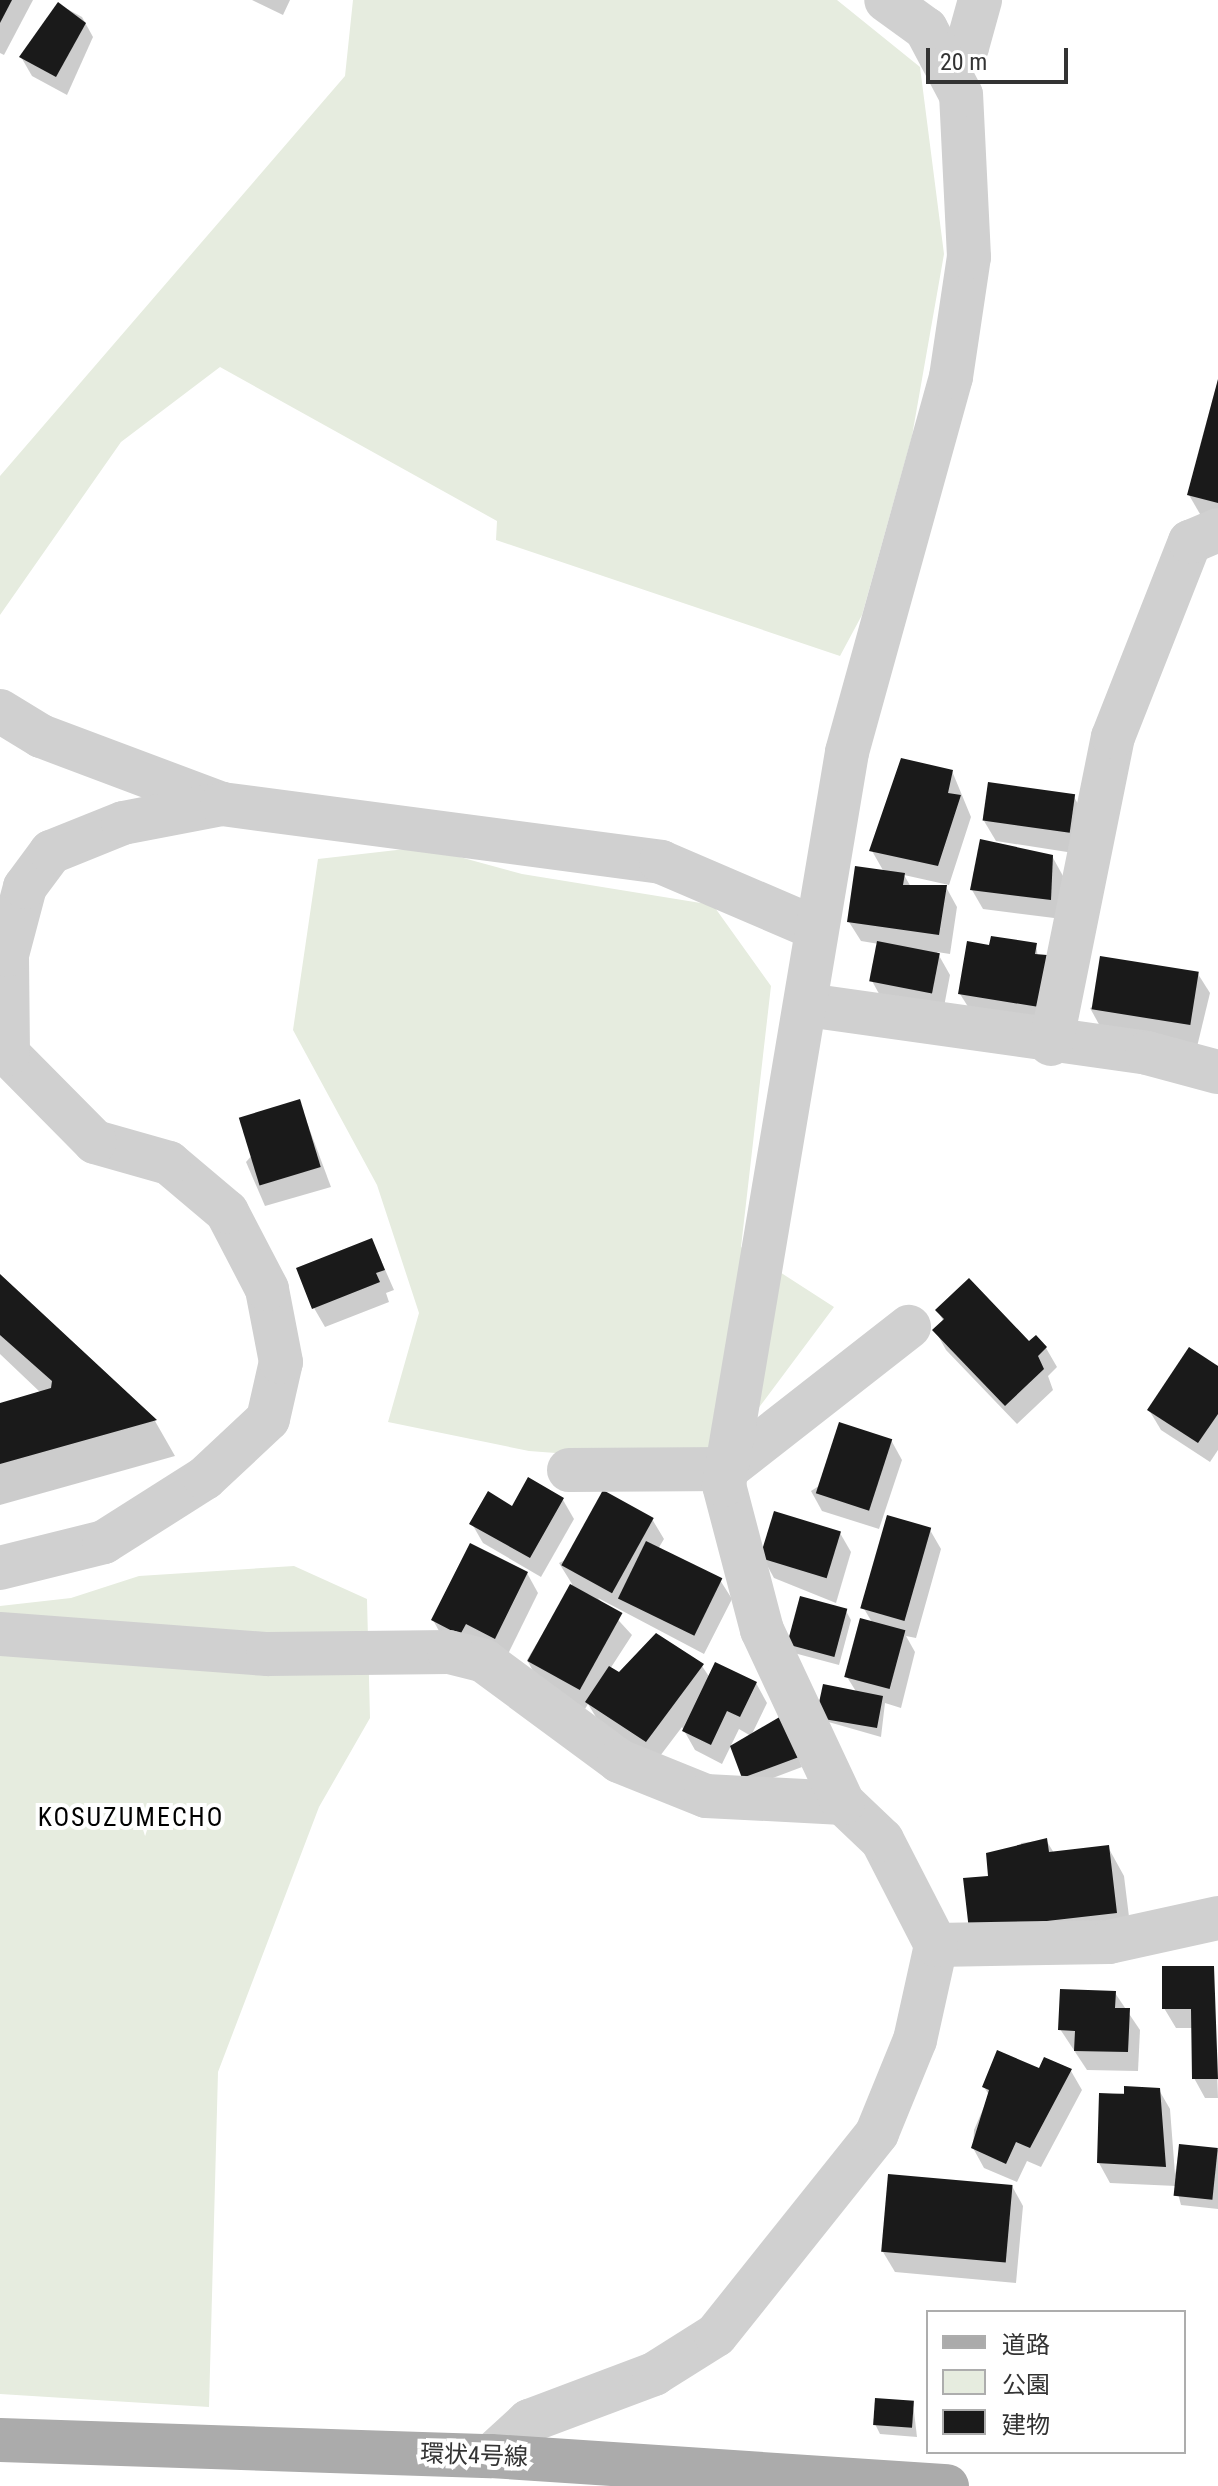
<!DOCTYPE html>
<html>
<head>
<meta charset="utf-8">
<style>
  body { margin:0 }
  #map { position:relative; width:1218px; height:2486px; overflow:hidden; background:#fff; font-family:"Roboto Condensed","Noto Sans JP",sans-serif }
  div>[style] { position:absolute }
  .green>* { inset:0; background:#e6ecdf }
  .shadow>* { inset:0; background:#0003 }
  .building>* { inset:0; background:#1a1a1a; transform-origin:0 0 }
  .minor>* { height:44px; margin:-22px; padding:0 22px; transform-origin:22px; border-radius:22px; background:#d0d0d0 }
  .major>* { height:44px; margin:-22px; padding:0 22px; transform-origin:22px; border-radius:22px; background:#ababab }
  span { translate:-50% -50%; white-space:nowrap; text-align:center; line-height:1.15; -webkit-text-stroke:8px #fff; paint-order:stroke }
  .street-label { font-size:24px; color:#333 }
  .neighbourhood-label { font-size:26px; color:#000; letter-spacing:2px }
  .legend { position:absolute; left:926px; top:2310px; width:260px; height:144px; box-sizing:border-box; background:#fff; border:2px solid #adadad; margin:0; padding:10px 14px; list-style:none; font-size:24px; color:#333 }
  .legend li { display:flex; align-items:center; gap:16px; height:40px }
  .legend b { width:40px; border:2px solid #adadad }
  .scale { position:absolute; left:926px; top:48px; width:142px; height:36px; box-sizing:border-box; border:4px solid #333; border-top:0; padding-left:10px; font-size:24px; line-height:28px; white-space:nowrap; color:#333; -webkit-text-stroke:6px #fff; paint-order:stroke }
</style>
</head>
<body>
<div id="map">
  <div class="green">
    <div style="clip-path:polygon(353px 0,837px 0,920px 67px,944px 254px,912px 436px,862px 615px,840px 656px,496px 540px,497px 521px,220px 367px,121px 442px,0 615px,0 476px,345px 76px)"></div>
    <div style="clip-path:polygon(423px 847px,522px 874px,713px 905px,771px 986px,741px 1247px,834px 1307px,716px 1465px,529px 1451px,388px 1422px,419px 1313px,377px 1185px,293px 1030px,318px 859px)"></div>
    <div style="clip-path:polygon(294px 1566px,367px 1599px,370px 1718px,319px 1807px,218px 2072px,209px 2407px,0 2394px,0 1606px,71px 1598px,139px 1576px)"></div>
  </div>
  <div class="shadow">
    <div style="clip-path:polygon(0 0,33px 0,4px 55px,0 53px)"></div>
    <div style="clip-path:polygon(252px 0,290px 0,283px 15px)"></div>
    <div style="clip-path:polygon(58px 4px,82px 17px,93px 37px,67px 95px,32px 76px,21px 57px)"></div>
    <div style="clip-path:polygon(1218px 384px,1218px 519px,1200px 514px,1189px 495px)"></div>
    <div style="clip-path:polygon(952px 771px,971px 817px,949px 885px,904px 875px,911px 887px,946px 887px,957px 907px,950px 954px,937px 952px,950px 975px,943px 1012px,883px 1001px,872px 981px,879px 944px,861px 941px,849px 922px,884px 872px,872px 851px)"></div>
    <div style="clip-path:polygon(1074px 797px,1085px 816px,1080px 854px,996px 841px,984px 821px)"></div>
    <div style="clip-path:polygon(1052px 856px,1063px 876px,1062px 919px,983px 909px,972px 890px)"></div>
    <div style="clip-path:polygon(1036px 945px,1049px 1026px,972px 1013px,960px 994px,991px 947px)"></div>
    <div style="clip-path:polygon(1198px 974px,1210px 993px,1196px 1051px,1101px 1028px,1090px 1008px)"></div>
    <div style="clip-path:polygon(299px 1101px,331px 1187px,265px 1206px,246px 1162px)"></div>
    <div style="clip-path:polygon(372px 1240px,394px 1290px,386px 1293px,389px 1302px,325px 1327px,314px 1308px)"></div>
    <div style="clip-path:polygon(0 1277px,155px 1421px,175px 1456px,0 1505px,0 1405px,41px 1393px,0 1354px)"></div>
    <div style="clip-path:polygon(937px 1310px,1046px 1348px,1057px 1367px,1048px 1376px,1053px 1390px,1017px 1424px,946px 1350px,935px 1330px,944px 1322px)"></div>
    <div style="clip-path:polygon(1218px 1369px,1218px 1450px,1210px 1462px,1161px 1430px,1149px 1410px)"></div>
    <div style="clip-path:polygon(891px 1440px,902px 1460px,879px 1529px,822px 1511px,811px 1491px)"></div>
    <div style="clip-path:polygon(563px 1500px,574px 1519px,541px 1577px,483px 1543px,472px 1524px)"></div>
    <div style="clip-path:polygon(652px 1519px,664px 1539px,658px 1549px,720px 1580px,732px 1599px,704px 1654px,598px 1598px,632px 1635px,610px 1669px,619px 1674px,702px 1666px,710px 1678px,756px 1683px,767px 1703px,751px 1736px,739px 1729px,722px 1764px,695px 1750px,682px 1727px,657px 1760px,599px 1722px,588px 1704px,585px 1709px,538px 1680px,527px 1660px,572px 1584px,559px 1563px)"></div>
    <div style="clip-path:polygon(930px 1530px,941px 1549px,916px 1638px,906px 1636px,915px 1652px,901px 1708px,885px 1703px,881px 1737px,825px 1721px,857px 1693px,847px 1677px,873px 1624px,863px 1607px)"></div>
    <div style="clip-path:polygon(840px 1533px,851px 1552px,836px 1603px,774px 1578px,763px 1558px)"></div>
    <div style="clip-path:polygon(527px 1573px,538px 1593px,506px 1658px,444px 1640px,433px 1620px)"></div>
    <div style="clip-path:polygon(846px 1611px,851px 1620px,839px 1665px,794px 1653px,788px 1643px)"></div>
    <div style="clip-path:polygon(783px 1718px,802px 1767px,749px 1787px,744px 1777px)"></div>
    <div style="clip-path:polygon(1046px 1840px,1054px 1853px,1108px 1847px,1124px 1876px,1132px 1941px,987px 1958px,991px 1878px,1022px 1851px,1021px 1843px)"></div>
    <div style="clip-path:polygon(1213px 1968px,1218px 2098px,1205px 2098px,1194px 2078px,1193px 2028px,1176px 2028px,1164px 2008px)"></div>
    <div style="clip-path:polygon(1115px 1993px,1140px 2030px,1138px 2071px,1087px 2070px,1060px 2029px)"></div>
    <div style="clip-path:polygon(1040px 2071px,1071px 2071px,1082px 2090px,1041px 2167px,1027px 2161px,1017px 2182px,984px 2168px,973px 2148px,974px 2130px,989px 2095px,984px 2087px)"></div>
    <div style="clip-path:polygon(1159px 2090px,1170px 2109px,1175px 2174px,1180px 2146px,1218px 2150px,1218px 2209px,1181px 2205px,1176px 2186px,1110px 2183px,1099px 2163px,1101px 2095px)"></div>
    <div style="clip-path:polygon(1012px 2186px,1023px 2206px,1016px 2283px,895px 2272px,883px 2252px)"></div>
    <div style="clip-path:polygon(913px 2403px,917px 2437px,880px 2434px,875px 2424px)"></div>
  </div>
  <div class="building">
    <div style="clip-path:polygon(0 0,12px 0,0 23px)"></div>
    <div style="clip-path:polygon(58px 2px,86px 23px,56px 77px,19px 57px)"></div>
    <div style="clip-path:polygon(1218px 379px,1218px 503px,1187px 495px)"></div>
    <div style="clip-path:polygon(901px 758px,953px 770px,948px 793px,961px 795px,938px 866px,869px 851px)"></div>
    <div style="left:988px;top:782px;width:88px;height:39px;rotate:8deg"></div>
    <div style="clip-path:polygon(980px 839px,1053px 855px,1051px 900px,970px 890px)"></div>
    <div style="clip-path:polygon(855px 866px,905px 873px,903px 885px,947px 885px,939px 935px,847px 922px)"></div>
    <div style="clip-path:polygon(991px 936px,1037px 943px,1035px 954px,1047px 955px,1039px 1007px,958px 994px,967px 941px,989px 945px)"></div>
    <div style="left:877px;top:941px;width:64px;height:41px;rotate:11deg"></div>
    <div style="left:1100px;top:956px;width:100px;height:54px;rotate:9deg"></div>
    <div style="left:300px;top:1099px;width:71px;height:64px;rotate:73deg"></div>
    <div style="clip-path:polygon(372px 1238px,385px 1270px,376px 1273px,380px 1282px,312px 1309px,296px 1268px)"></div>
    <div style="clip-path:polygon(0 1274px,157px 1420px,0 1464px,0 1403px,51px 1388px,52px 1381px,0 1335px)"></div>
    <div style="clip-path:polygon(969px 1278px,1029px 1341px,1036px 1335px,1047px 1347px,1038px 1356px,1044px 1369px,1005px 1406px,932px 1330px,944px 1319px,935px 1310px)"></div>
    <div style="clip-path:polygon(1189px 1347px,1218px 1366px,1218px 1414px,1198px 1443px,1147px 1410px)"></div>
    <div style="left:839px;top:1422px;width:56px;height:75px;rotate:18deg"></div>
    <div style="clip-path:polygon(528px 1477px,564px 1498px,530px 1558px,469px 1524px,488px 1491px,512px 1506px)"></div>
    <div style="left:603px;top:1490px;width:58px;height:86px;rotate:29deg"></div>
    <div style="left:774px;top:1511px;width:70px;height:49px;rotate:17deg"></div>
    <div style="left:887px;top:1515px;width:46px;height:97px;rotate:16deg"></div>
    <div style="left:646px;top:1541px;width:85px;height:64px;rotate:26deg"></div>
    <div style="clip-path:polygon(470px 1543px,528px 1572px,495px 1639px,466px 1624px,460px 1635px,431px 1620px)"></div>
    <div style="left:570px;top:1584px;width:60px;height:88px;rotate:29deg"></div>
    <div style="left:800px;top:1596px;width:49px;height:50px;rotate:15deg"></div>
    <div style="left:860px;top:1618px;width:47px;height:61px;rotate:15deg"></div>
    <div style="clip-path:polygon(656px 1633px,704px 1664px,646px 1742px,585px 1702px,609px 1666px,619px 1672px)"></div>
    <div style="clip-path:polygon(715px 1662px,757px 1682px,740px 1717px,727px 1711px,711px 1745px,682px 1731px)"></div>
    <div style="clip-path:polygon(823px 1684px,883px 1696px,877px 1728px,824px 1719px,817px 1712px)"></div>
    <div style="clip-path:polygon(783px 1715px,799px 1757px,742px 1778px,730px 1746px)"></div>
    <div style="clip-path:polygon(1047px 1838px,1049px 1852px,1109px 1845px,1117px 1913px,969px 1930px,963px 1878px,988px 1876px,986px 1853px)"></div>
    <div style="clip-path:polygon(1162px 1966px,1214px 1966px,1218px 2079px,1192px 2079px,1191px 2009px,1162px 2009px)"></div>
    <div style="clip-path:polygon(1060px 1989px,1116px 1991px,1115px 2008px,1130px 2008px,1128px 2052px,1074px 2051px,1075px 2031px,1058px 2030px)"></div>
    <div style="clip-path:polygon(997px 2050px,1039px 2068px,1044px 2057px,1072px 2069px,1030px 2148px,1016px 2142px,1006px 2164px,971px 2148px,989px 2090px,982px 2087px)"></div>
    <div style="clip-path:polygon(1124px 2086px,1160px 2088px,1166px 2167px,1097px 2163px,1099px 2093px,1124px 2094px)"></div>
    <div style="left:1179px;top:2144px;width:39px;height:52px;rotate:6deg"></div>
    <div style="left:888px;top:2174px;width:125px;height:78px;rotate:5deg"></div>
    <div style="left:875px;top:2398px;width:39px;height:27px;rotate:4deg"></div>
  </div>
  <div class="minor">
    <div style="left:947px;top:67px;width:28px;rotate:-45deg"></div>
    <div style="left:967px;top:47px;width:49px;rotate:-74.5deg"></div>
    <div style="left:0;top:711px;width:48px;rotate:31.4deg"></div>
    <div style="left:41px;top:736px;width:193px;rotate:20.6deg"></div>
    <div style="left:807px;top:1005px;width:343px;rotate:8deg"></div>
    <div style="left:1147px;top:1053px;width:73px;rotate:15deg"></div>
    <div style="left:1051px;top:1044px;width:313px;rotate:-78.6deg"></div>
    <div style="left:1113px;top:737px;width:210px;rotate:-68.5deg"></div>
    <div style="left:1190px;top:542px;width:30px;rotate:-23deg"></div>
    <div style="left:569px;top:1470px;width:158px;rotate:-0.4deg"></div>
    <div style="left:727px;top:1469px;width:231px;rotate:-38deg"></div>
    <div style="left:0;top:1568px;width:107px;rotate:-14deg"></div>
    <div style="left:104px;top:1542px;width:120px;rotate:-32.4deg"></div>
    <div style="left:205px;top:1478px;width:86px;rotate:-43.1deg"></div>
    <div style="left:268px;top:1419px;width:58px;rotate:-77.2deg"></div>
    <div style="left:281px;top:1362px;width:74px;rotate:-100.9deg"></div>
    <div style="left:267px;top:1289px;width:87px;rotate:-117.5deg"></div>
    <div style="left:227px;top:1212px;width:76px;rotate:-139.8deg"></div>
    <div style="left:169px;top:1163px;width:77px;rotate:-164.2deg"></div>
    <div style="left:95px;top:1142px;width:124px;rotate:-134.7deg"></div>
    <div style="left:8px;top:1054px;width:99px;rotate:-90.6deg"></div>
    <div style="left:7px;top:955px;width:70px;rotate:-75.2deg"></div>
    <div style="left:25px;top:887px;width:44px;rotate:-53.4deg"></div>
    <div style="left:51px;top:852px;width:78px;rotate:-21.9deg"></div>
    <div style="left:123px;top:823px;width:101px;rotate:-10.9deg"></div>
    <div style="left:222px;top:804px;width:443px;rotate:7.5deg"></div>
    <div style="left:661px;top:862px;width:165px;rotate:23.2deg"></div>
    <div style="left:0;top:1634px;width:269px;rotate:4.3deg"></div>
    <div style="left:268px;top:1654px;width:181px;rotate:-0.6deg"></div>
    <div style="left:449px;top:1652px;width:36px;rotate:14deg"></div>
    <div style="left:484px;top:1661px;width:168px;rotate:36.5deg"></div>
    <div style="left:619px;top:1761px;width:94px;rotate:21.9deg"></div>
    <div style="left:706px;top:1796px;width:137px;rotate:2.9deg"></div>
    <div style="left:936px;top:1945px;width:173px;rotate:-1deg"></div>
    <div style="left:1109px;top:1942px;width:112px;rotate:-12.4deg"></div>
    <div style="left:491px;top:2456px;width:52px;rotate:-42.6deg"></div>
    <div style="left:529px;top:2421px;width:134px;rotate:-20.6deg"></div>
    <div style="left:654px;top:2374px;width:73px;rotate:-32.2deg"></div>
    <div style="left:716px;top:2335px;width:258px;rotate:-51.4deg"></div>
    <div style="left:877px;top:2133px;width:100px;rotate:-67.8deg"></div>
    <div style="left:915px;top:2040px;width:97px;rotate:-77.5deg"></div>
    <div style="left:936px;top:1945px;width:118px;rotate:-117.2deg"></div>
    <div style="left:882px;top:1840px;width:54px;rotate:-136.5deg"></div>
    <div style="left:843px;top:1803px;width:191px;rotate:-115.1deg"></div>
    <div style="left:762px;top:1630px;width:150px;rotate:-104.7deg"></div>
    <div style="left:724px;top:1485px;width:743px;rotate:-80.47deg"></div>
    <div style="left:847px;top:752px;width:389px;rotate:-74.5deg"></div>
    <div style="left:951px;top:377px;width:121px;rotate:-81.5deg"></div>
    <div style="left:969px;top:257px;width:162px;rotate:-92.8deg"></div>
    <div style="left:961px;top:95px;width:75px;rotate:-117.9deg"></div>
    <div style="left:926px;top:29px;width:49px;rotate:-144.1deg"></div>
  </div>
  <div class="major">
    <div style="left:0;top:2440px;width:491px;rotate:1.9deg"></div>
    <div style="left:491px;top:2456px;width:457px;rotate:3.8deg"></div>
  </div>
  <div class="street-label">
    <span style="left:474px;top:2456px;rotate:2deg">環状4号線</span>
  </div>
  <div class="neighbourhood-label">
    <span style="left:131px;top:1818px">KOSUZUMECHO</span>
  </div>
  <ul class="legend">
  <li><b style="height:10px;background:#ababab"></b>道路</li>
  <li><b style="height:22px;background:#e6ecdf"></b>公園</li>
  <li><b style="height:22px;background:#1a1a1a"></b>建物</li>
  </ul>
  <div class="scale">20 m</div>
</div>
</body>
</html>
